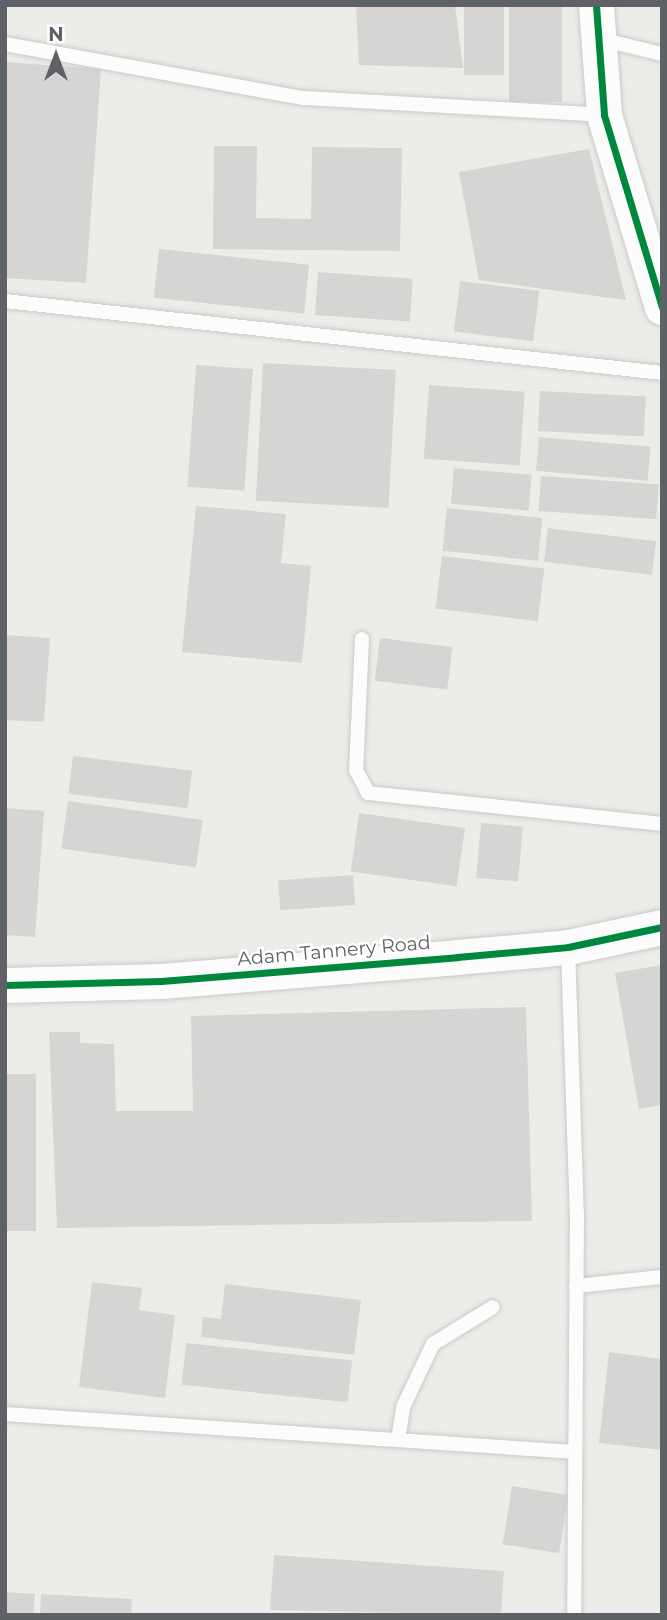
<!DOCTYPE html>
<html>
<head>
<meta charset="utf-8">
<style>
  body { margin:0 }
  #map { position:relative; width:667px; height:1620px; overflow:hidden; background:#ecece8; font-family:Montserrat,sans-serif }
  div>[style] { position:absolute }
  .building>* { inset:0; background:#d6d5d3; transform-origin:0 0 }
  .roads { filter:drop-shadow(0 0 2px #cacac9) drop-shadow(0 0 2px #cacac9) }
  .service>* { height:14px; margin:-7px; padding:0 7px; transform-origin:7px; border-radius:7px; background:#fcfcfc }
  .tertiary>* { height:35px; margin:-17.5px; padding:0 17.5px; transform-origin:17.5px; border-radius:17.5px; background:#fcfcfc }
  .cycleway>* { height:7px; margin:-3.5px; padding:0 3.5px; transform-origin:3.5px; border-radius:3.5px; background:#00873e }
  span { translate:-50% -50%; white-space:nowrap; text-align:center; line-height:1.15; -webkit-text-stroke:5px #fff; paint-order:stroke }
  .street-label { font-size:19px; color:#5e6165 }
  .frame { position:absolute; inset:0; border:7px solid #5e6165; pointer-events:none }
  .north { position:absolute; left:21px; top:21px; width:70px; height:70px; -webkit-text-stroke:5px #fff; paint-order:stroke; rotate:0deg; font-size:19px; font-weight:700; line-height:28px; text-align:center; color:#5e6165 }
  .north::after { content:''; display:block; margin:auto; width:24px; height:32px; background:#5e6165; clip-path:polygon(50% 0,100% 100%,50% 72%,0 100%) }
</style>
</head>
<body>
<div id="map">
  <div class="building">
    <div style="clip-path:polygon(356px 5px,455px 5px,463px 68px,359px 65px)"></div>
    <div style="left:464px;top:5px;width:40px;height:70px"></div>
    <div style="left:509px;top:5px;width:53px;height:97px"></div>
    <div style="clip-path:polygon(5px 62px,101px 69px,86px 283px,5px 278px)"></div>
    <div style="clip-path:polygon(214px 146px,257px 146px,256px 218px,311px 219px,312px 147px,402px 148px,400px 251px,213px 249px)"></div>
    <div style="clip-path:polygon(589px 149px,626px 300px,479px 280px,459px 172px)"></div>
    <div style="left:159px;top:249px;width:151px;height:49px;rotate:6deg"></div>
    <div style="left:318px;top:272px;width:95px;height:43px;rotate:4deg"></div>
    <div style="left:460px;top:281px;width:80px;height:51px;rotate:7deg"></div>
    <div style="left:263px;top:363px;width:133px;height:138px;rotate:3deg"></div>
    <div style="left:196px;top:365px;width:57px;height:122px;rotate:4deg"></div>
    <div style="left:429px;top:385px;width:96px;height:74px;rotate:4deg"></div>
    <div style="left:540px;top:391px;width:106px;height:40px;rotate:3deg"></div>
    <div style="left:539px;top:437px;width:112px;height:34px;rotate:5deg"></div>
    <div style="left:454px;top:468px;width:78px;height:36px;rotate:5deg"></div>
    <div style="left:541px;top:476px;width:118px;height:35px;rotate:4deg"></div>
    <div style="clip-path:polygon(196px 506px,286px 514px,281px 563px,311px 566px,302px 663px,182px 652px)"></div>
    <div style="left:447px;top:508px;width:96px;height:43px;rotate:6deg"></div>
    <div style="left:548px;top:528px;width:109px;height:34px;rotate:7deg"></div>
    <div style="left:442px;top:556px;width:103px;height:53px;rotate:7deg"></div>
    <div style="clip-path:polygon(5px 635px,50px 638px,44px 722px,5px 720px)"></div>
    <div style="left:380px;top:638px;width:73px;height:43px;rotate:7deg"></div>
    <div style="left:73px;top:756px;width:120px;height:38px;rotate:7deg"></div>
    <div style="left:68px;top:801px;width:136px;height:48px;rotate:8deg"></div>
    <div style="clip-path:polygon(5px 808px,44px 811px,35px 937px,5px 935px)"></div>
    <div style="left:359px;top:813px;width:107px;height:59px;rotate:8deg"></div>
    <div style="left:481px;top:823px;width:42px;height:55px;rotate:5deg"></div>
    <div style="left:353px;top:875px;width:30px;height:75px;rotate:86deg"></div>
    <div style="clip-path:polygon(662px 965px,662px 1105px,639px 1109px,615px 973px)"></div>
    <div style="clip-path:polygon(526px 1007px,532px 1221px,57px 1228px,49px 1032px,80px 1032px,80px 1043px,114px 1044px,116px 1111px,193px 1111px,191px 1016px)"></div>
    <div style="left:5px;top:1074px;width:31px;height:157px"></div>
    <div style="clip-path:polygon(92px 1282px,142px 1288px,139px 1310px,175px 1315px,165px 1398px,79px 1387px)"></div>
    <div style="clip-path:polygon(225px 1284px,361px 1300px,354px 1355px,201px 1337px,203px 1317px,221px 1319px)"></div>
    <div style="left:186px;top:1343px;width:167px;height:42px;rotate:6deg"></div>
    <div style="clip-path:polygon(609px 1352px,662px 1359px,662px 1450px,599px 1443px)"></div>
    <div style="left:512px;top:1486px;width:57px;height:59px;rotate:9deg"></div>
    <div style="clip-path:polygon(274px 1555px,504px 1571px,501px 1615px,270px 1610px)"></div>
    <div style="left:5px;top:1592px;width:30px;height:23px;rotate:4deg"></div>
    <div style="clip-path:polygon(41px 1594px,132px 1599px,131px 1615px,40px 1615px)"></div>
  </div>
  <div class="roads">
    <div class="service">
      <div style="left:600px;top:39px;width:64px;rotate:13.6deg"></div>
      <div style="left:5px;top:44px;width:303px;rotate:10.3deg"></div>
      <div style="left:303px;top:98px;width:301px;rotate:3.2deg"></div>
      <div style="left:5px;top:301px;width:661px;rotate:6.25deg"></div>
      <div style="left:362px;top:639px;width:131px;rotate:92.6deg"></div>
      <div style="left:356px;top:770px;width:26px;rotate:62deg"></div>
      <div style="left:368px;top:793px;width:296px;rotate:6deg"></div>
      <div style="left:568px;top:948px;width:265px;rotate:88.1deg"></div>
      <div style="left:577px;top:1213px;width:402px;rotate:90.4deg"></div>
      <div style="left:576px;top:1286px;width:86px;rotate:-6deg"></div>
      <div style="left:5px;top:1414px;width:571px;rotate:3.81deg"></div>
      <div style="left:398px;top:1440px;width:33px;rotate:-81deg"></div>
      <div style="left:403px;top:1407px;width:70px;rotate:-64.5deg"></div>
      <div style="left:433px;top:1344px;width:70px;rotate:-31.7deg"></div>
    </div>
    <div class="tertiary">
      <div style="left:596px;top:5px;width:110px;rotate:85.8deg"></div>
      <div style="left:604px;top:115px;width:201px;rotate:73.2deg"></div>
      <div style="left:5px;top:985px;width:156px;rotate:-1.5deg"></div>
      <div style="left:161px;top:981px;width:297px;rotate:-4.6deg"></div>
      <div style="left:457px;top:957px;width:111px;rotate:-5.1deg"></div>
      <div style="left:568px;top:947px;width:96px;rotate:-12deg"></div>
    </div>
  </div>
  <div class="cycleway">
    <div style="left:596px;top:5px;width:110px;rotate:85.8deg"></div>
    <div style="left:604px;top:115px;width:201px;rotate:73.2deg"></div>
    <div style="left:5px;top:985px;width:156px;rotate:-1.5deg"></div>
    <div style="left:161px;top:981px;width:297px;rotate:-4.6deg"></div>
    <div style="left:457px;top:957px;width:111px;rotate:-5.1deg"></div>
    <div style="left:568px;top:947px;width:96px;rotate:-12deg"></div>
  </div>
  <div class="street-label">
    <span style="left:334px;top:951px;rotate:-5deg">Adam Tannery Road</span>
  </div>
  <div class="frame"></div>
  <div class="north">N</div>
</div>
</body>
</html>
